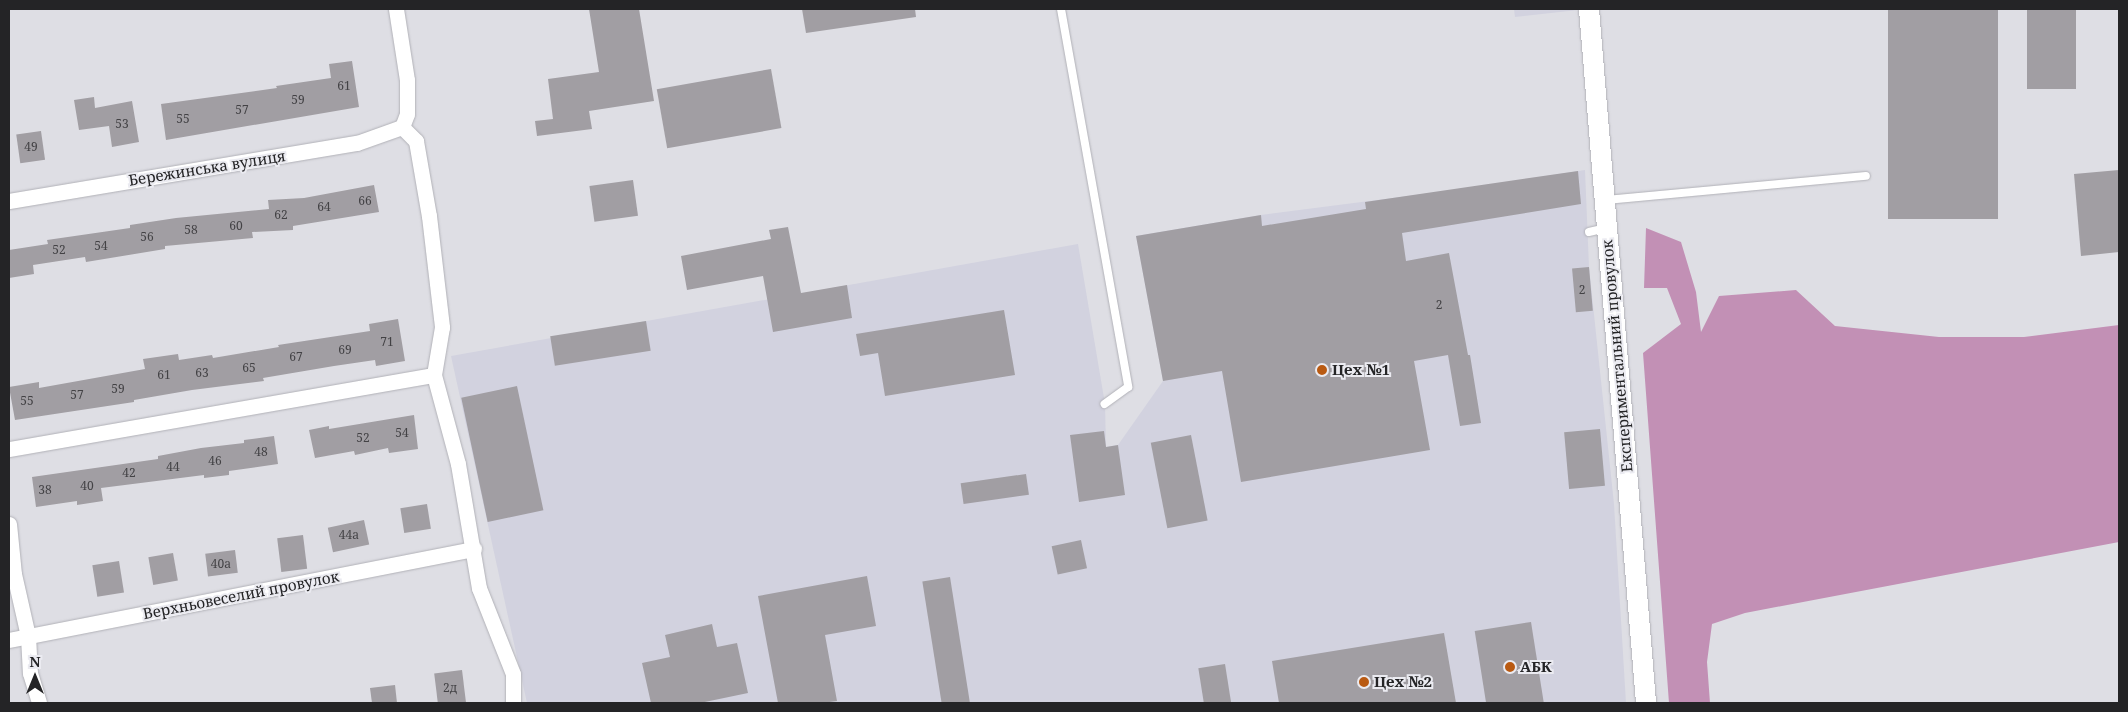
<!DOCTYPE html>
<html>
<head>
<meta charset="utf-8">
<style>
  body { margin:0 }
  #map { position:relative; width:2128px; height:712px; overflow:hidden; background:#dedee4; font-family:"Noto Serif",serif }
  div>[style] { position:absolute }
  .built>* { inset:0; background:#d2d2df }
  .forest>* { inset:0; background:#c290b5 }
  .building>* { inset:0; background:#a19ea3; transform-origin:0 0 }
  .roads { filter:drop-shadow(0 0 1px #b1b1b7) drop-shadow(0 0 1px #b1b1b7) }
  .service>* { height:8px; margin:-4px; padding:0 4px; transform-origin:4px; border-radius:4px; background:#fff }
  .minor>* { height:15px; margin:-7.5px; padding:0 7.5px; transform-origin:7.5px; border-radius:7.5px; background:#fff }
  .tertiary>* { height:20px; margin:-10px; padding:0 10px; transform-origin:10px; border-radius:10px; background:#fff }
  .dots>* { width:14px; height:14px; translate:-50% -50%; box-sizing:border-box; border:2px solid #ebebf1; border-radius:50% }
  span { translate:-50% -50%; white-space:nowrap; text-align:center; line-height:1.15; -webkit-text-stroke:4px #ebebf1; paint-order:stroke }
  .number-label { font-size:12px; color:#434245 }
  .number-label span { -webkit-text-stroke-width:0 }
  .street-label { font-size:15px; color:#242426 }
  .poi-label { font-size:15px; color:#242426; font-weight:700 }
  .left { translate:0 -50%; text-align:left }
  .frame { position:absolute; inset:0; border:10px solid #242426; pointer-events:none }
  .north { position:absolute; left:10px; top:652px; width:50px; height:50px; -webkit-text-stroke:4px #ebebf1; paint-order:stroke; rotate:0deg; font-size:14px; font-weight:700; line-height:20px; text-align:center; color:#242426 }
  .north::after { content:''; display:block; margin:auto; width:18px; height:22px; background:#242426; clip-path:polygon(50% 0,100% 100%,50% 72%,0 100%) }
</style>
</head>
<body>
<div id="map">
  <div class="built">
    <div style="clip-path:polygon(1514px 9px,1587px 9px,1515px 17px)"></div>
    <div style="clip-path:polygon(1585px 170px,1589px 267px,1614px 504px,1626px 703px,527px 703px,451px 356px,1078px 244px,1105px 404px,1106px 447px,1118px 445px,1163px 381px,1136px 236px,1261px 215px,1463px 189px)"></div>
  </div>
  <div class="forest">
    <div style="clip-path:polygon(1646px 228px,1681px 242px,1696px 292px,1701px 332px,1719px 296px,1796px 290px,1835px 326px,1939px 337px,2024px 337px,2119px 325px,2119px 542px,1745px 613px,1712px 624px,1707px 662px,1710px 703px,1669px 703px,1643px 353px,1681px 324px,1667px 288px,1644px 288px)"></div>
  </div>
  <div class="building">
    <div style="clip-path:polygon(589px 9px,639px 9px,654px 101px,589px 111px,592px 129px,537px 136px,535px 121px,553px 119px,548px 79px,599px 72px)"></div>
    <div style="clip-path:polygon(802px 9px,915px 9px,916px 17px,806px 33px)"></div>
    <div style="left:1888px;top:9px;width:110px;height:210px"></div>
    <div style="left:2027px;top:9px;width:49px;height:80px"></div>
    <div style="clip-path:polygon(352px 61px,359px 107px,166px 140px,161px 104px,277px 88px,276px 86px,331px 78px,329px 64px)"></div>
    <div style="left:771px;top:69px;width:60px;height:116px;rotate:80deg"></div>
    <div style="clip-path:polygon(94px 97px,95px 108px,132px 101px,139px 142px,112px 147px,109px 126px,79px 130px,74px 100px)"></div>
    <div style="left:41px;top:131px;width:29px;height:25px;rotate:82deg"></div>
    <div style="clip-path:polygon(2119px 170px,2119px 252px,2081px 256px,2074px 174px)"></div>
    <div style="clip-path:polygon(1578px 171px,1581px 204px,1402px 233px,1406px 261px,1449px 253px,1468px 355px,1470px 355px,1481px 423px,1460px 426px,1448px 355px,1414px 361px,1430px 450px,1241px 482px,1222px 371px,1163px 381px,1136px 236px,1261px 215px,1262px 226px,1366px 209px,1365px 202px)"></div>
    <div style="left:633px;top:180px;width:36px;height:44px;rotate:82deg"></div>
    <div style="clip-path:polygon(374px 185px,379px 212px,293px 226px,293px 230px,252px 232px,253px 238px,165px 246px,165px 249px,86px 262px,85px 257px,33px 265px,34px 274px,9px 278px,9px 250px,48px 244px,47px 240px,130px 228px,130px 225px,176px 218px,269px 209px,268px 200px,304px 198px)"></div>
    <div style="clip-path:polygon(788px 227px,801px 293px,847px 285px,852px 318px,773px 332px,763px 276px,687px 290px,681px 256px,771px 239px,769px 230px)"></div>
    <div style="left:1589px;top:267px;width:44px;height:17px;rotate:85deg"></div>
    <div style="clip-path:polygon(1004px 310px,1015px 375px,885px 396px,878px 353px,860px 356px,856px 334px)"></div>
    <div style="clip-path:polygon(398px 319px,405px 361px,376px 366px,375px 360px,334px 366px,263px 378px,264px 381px,192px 390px,134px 400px,134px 402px,15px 420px,9px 387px,39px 382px,39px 388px,145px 369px,143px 359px,178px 354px,179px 360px,212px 355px,213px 358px,279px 347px,278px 345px,370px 331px,369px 324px)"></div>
    <div style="left:646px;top:321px;width:30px;height:97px;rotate:81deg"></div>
    <div style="left:517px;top:386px;width:127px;height:57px;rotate:78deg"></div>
    <div style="clip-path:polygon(414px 415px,418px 449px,389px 453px,388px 448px,355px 455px,354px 451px,315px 458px,309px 430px,329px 426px,329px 429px)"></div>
    <div style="left:1600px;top:429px;width:57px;height:36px;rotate:85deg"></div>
    <div style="clip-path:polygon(1104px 431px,1106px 447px,1118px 445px,1125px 495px,1079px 502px,1070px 435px)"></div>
    <div style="left:1191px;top:435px;width:87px;height:41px;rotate:79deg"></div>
    <div style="clip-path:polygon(274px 436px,278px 464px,229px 471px,229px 475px,204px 478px,204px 475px,101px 488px,103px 501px,77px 505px,77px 501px,36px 507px,32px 477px,158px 459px,158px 456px,201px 448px,244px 443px,244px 440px)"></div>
    <div style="left:1026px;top:474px;width:21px;height:66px;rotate:82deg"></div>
    <div style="left:427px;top:504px;width:25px;height:27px;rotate:81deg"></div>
    <div style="left:364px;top:520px;width:25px;height:37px;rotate:78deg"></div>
    <div style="left:303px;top:535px;width:34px;height:26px;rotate:83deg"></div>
    <div style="left:1081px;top:540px;width:29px;height:30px;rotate:78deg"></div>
    <div style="left:235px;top:550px;width:23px;height:30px;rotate:83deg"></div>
    <div style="left:173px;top:553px;width:28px;height:25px;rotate:80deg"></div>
    <div style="left:119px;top:561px;width:32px;height:27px;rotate:81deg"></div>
    <div style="clip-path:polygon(867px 576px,876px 626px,825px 635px,837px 701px,822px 703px,778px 703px,758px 596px)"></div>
    <div style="left:950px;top:577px;width:128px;height:28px;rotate:81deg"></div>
    <div style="left:1531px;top:622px;width:82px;height:57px;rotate:81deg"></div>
    <div style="clip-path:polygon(712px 624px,717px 647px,737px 643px,748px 693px,700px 703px,651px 703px,642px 663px,670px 657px,665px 635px)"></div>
    <div style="clip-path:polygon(1444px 633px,1456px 703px,1279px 703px,1272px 661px)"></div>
    <div style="left:1225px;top:664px;width:39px;height:27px;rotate:81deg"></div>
    <div style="left:462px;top:670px;width:33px;height:28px;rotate:83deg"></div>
    <div style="clip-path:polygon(395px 685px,397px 703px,372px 703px,370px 688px)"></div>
  </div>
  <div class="roads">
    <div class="service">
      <div style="left:1061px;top:9px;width:384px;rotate:79.9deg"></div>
      <div style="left:1128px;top:387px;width:29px;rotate:144deg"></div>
      <div style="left:1606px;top:200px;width:261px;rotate:-5.3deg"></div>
      <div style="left:1589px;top:232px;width:17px;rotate:-13deg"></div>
    </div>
    <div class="minor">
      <div style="left:396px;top:9px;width:72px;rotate:81.2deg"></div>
      <div style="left:407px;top:80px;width:34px;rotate:90deg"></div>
      <div style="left:407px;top:114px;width:14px;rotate:111deg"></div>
      <div style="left:402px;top:127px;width:20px;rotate:45deg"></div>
      <div style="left:416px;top:141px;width:76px;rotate:80.2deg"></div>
      <div style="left:429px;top:216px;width:112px;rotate:83.3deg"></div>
      <div style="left:442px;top:327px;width:49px;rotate:99.5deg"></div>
      <div style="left:434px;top:375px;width:92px;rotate:74.9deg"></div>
      <div style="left:458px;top:464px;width:126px;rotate:80.4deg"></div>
      <div style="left:479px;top:588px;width:92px;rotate:68.4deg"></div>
      <div style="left:513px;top:674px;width:29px;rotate:90deg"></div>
      <div style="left:9px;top:201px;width:353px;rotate:-9.5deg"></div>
      <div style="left:357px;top:143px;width:48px;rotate:-19.6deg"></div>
      <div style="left:9px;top:449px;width:431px;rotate:-9.9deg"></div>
      <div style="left:9px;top:524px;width:50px;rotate:84.3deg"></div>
      <div style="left:14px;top:574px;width:64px;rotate:77.3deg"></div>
      <div style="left:28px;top:636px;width:37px;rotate:87deg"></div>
      <div style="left:30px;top:673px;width:31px;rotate:73deg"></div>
      <div style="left:9px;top:640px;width:474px;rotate:-11.1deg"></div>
    </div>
    <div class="tertiary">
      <div style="left:1589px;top:9px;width:696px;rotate:85.3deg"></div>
    </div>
  </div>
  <div class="dots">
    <div style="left:1322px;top:370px;background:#b95a12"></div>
    <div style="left:1510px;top:667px;background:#b95a12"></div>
    <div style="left:1364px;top:682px;background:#b95a12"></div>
  </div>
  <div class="number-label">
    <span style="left:344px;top:86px">61</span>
    <span style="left:298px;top:100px">59</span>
    <span style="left:242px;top:110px">57</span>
    <span style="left:183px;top:119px">55</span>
    <span style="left:122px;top:124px">53</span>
    <span style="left:31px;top:147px">49</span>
    <span style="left:365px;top:201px">66</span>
    <span style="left:324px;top:207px">64</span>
    <span style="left:281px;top:215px">62</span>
    <span style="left:236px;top:226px">60</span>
    <span style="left:191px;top:230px">58</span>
    <span style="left:147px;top:237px">56</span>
    <span style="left:101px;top:246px">54</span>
    <span style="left:59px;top:250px">52</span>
    <span style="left:1582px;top:290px">2</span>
    <span style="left:1439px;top:305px">2</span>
    <span style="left:387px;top:342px">71</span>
    <span style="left:345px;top:350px">69</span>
    <span style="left:296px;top:357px">67</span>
    <span style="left:249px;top:368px">65</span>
    <span style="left:202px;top:373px">63</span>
    <span style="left:164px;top:375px">61</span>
    <span style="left:118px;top:389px">59</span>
    <span style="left:77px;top:395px">57</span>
    <span style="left:27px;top:401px">55</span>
    <span style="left:402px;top:433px">54</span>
    <span style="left:363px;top:438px">52</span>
    <span style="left:261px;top:452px">48</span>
    <span style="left:215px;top:461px">46</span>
    <span style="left:173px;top:467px">44</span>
    <span style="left:129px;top:473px">42</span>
    <span style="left:87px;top:486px">40</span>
    <span style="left:45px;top:490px">38</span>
    <span style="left:349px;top:535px">44а</span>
    <span style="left:221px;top:564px">40а</span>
    <span style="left:450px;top:688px">2д</span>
  </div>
  <div class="street-label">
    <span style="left:207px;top:168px;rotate:-9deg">Бережинська вулиця</span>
    <span style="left:1617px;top:356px;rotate:-95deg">Експериментальний провулок</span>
    <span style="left:241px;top:595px;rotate:-11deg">Верхньовеселий провулок</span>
  </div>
  <div class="poi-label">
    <span class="left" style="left:1332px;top:370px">Цех №1</span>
    <span class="left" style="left:1520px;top:667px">АБК</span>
    <span class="left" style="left:1374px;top:682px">Цех №2</span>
  </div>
  <div class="frame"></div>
  <div class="north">N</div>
</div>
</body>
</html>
